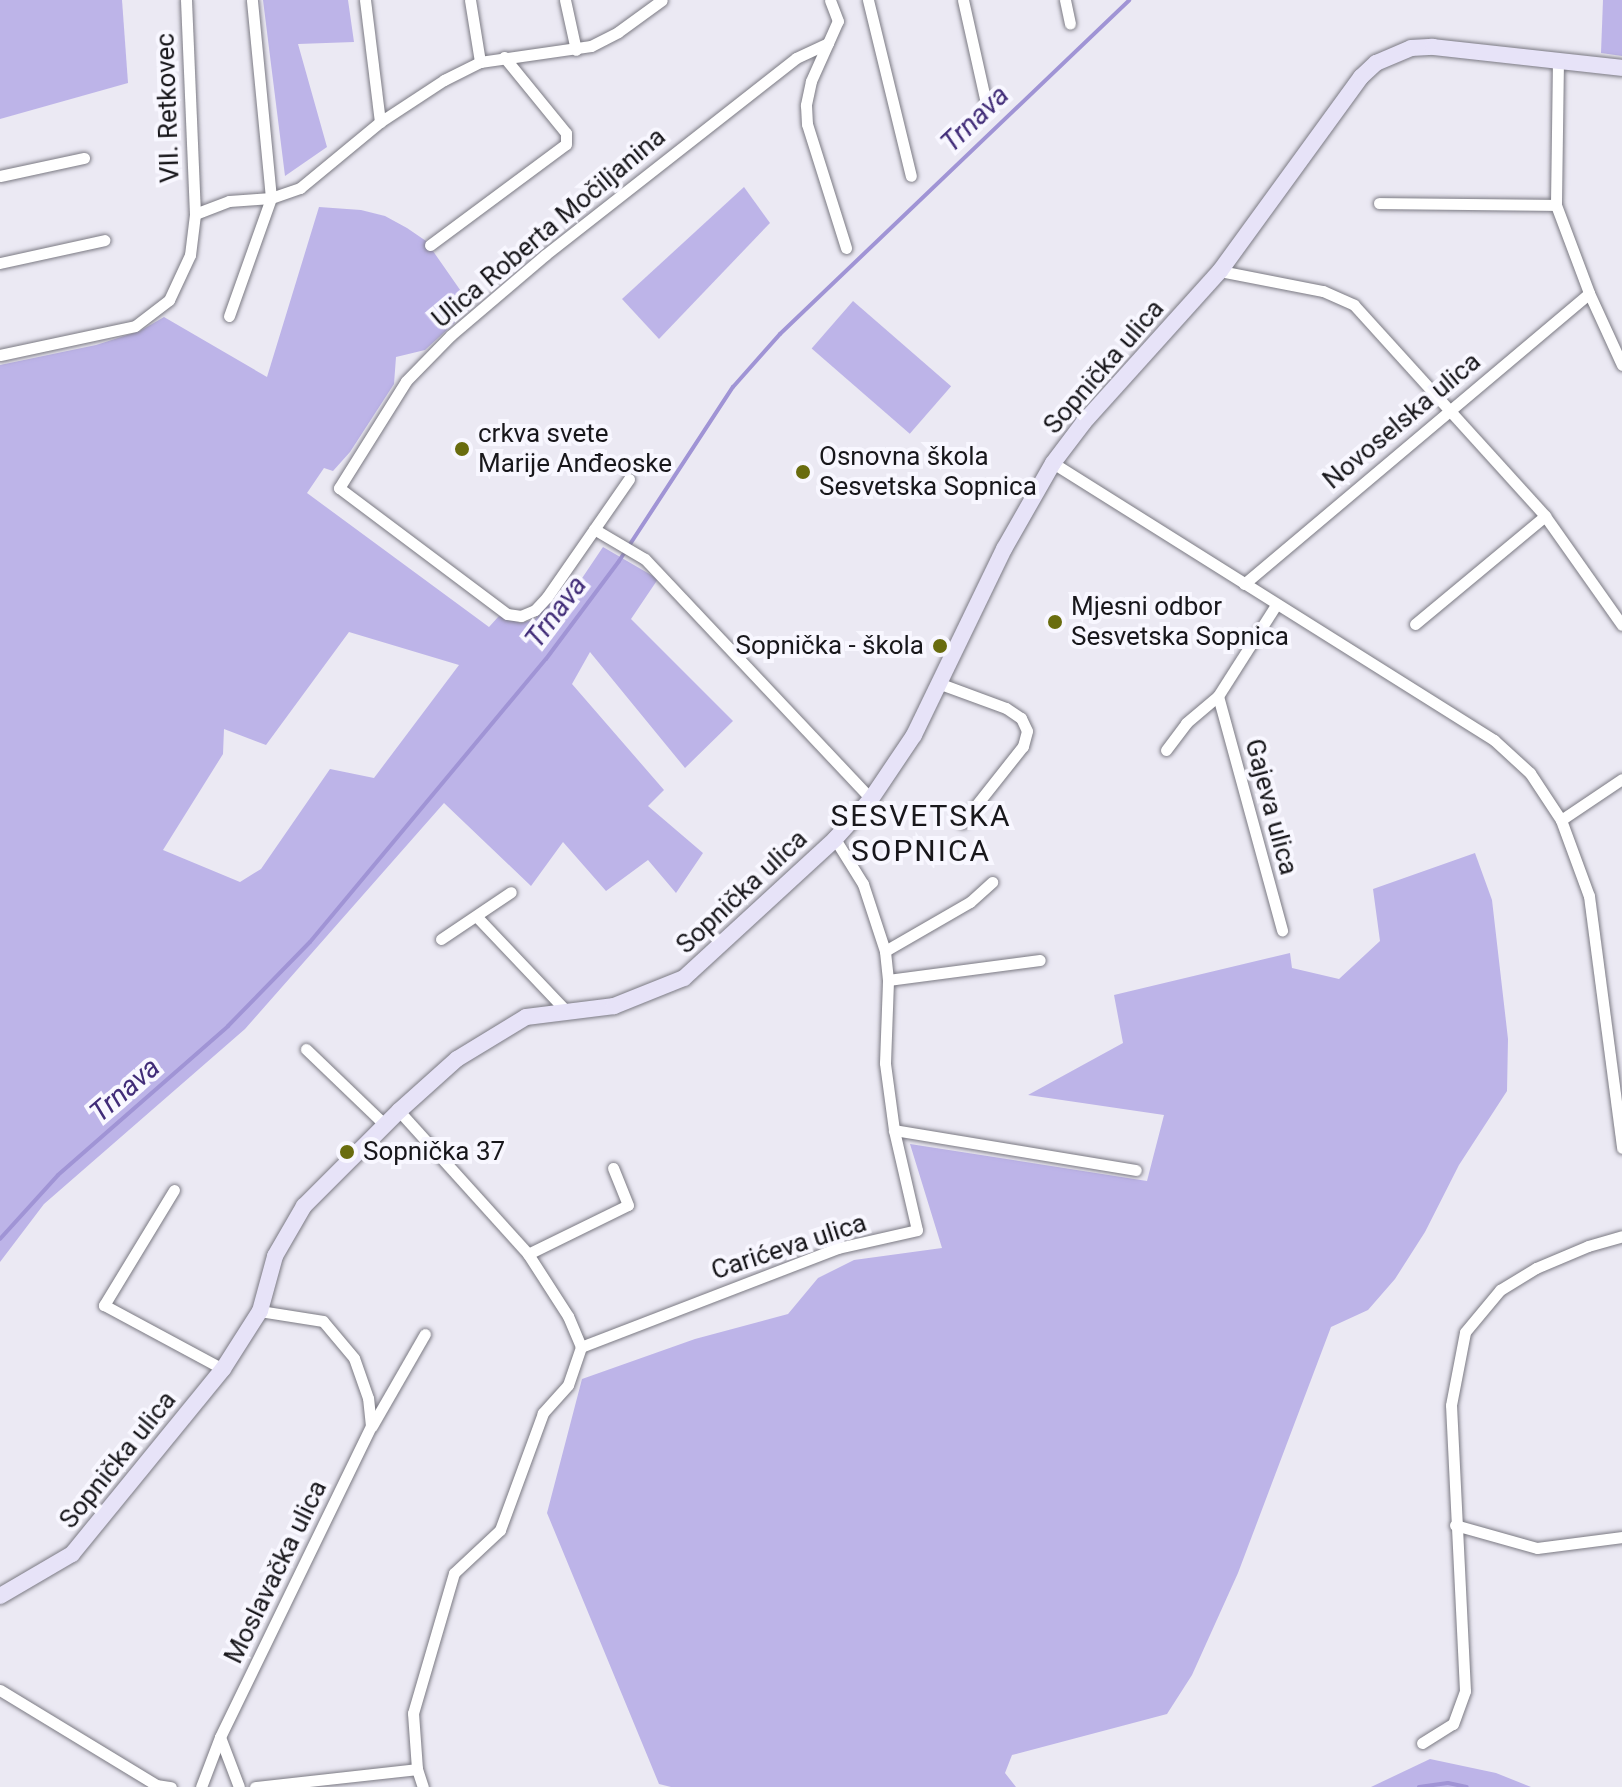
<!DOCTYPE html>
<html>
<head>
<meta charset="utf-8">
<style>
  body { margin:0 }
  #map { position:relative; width:1622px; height:1787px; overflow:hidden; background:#ebe9f3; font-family:Roboto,sans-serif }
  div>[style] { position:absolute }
  .green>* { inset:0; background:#bdb4e8; transform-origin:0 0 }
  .stream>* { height:4px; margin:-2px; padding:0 2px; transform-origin:2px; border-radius:2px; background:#a094d5 }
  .roads { filter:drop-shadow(0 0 2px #7b7a83) drop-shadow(0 0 2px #7b7a83) }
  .street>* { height:11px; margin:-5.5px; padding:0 5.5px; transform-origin:5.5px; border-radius:5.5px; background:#fff }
  .secondary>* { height:16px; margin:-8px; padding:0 8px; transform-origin:8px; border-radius:8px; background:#e7e3f8 }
  .dots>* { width:22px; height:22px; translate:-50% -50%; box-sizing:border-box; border:4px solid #f8f7ff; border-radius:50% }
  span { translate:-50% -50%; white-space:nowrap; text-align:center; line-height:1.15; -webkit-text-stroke:8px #f8f7ff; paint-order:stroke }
  .street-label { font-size:26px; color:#18171b }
  .poi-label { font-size:26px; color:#18171b }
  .left { translate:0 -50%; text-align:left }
  .right { translate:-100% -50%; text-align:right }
  .water-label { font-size:28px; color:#412c78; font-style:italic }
  .quarter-label { font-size:30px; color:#18171b; letter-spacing:2px }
</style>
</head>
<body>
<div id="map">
  <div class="green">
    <div style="clip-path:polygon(0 0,122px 0,128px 83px,0 119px)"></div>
    <div style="clip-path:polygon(263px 0,348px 0,354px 42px,298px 44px,327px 147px,285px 176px)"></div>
    <div style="clip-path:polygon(1603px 0,1622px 0,1622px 56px,1601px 53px)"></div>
    <div style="clip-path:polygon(744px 187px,770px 223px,659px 339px,622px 299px)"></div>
    <div style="clip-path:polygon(evenodd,319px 207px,361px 210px,385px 216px,407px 228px,426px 241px,472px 307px,425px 350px,396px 357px,394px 384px,350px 452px,333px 471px,324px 468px,307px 493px,489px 627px,499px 616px,521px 623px,535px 619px,556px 592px,568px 599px,603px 547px,658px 579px,631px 619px,733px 721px,685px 768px,590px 652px,572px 684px,664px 790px,648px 806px,703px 853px,676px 893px,648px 860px,606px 891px,563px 842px,531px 886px,444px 803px,245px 1029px,44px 1204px,0 1262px,0 365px,96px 345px,140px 331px,164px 317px,267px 377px,319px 207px,349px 632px,459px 665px,374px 778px,330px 769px,261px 869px,240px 882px,163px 850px,223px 754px,224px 729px,266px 745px,349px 632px)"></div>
    <div style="left:853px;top:301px;width:130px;height:63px;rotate:41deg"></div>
    <div style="clip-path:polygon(1475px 853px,1492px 900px,1508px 1039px,1507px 1091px,1459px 1165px,1425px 1232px,1395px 1279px,1368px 1310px,1331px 1327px,1238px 1573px,1192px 1675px,1167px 1714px,1012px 1755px,1005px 1773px,1016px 1787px,671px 1787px,659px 1784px,547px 1513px,582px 1379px,695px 1339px,788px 1314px,818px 1278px,854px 1260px,942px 1248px,910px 1144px,1147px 1181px,1164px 1115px,1028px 1095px,1123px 1043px,1114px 995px,1290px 953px,1292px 968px,1339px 979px,1380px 941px,1373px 889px)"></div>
    <div style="clip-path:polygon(1430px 1759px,1496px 1773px,1531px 1787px,1371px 1787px)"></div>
  </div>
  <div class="stream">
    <div style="left:0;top:1239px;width:86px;rotate:-47.8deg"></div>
    <div style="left:58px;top:1175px;width:226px;rotate:-41.2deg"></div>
    <div style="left:228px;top:1026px;width:117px;rotate:-45.7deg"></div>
    <div style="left:310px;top:942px;width:368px;rotate:-50.2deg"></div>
    <div style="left:546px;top:659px;width:122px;rotate:-53.3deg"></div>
    <div style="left:619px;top:561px;width:208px;rotate:-56.8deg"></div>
    <div style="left:733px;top:387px;width:71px;rotate:-48.4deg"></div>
    <div style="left:780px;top:334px;width:483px;rotate:-43.7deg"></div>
    <div style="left:1419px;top:1787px;width:29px;rotate:-8deg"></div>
    <div style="left:1448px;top:1783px;width:19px;rotate:12deg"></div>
  </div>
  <div class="roads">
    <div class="street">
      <div style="left:186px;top:0;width:214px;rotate:87.6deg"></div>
      <div style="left:365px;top:0;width:123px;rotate:83deg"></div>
      <div style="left:470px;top:0;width:63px;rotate:80.8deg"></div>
      <div style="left:565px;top:0;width:51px;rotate:77.6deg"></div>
      <div style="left:868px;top:0;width:181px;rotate:76.3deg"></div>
      <div style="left:963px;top:0;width:106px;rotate:77.4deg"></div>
      <div style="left:1065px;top:0;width:24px;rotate:78deg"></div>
      <div style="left:828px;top:43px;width:42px;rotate:114.1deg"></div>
      <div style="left:811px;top:81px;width:25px;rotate:102deg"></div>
      <div style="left:806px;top:105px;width:19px;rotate:87deg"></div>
      <div style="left:807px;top:124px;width:130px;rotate:72.5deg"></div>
      <div style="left:1558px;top:60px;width:145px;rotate:90.8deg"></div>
      <div style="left:1556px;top:205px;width:94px;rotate:69.4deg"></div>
      <div style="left:1589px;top:293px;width:79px;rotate:65.4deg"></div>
      <div style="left:0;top:176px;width:86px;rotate:-12.1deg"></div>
      <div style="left:1379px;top:203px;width:177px;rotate:0.6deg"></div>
      <div style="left:430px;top:245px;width:169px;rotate:-36.6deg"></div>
      <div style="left:566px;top:144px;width:11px;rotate:-90deg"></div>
      <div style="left:566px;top:133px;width:98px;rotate:-129.2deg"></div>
      <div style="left:0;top:263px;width:107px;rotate:-12.4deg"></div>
      <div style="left:1220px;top:271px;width:105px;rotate:11deg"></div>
      <div style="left:1323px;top:291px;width:34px;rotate:24deg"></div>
      <div style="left:1354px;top:305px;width:285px;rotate:47.8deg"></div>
      <div style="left:1545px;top:516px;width:133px;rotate:54.8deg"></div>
      <div style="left:229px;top:316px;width:125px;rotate:-70.4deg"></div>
      <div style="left:271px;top:198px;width:199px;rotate:-95.5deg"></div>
      <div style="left:0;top:355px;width:138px;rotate:-12.1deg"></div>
      <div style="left:135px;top:326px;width:43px;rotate:-37.4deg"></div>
      <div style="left:169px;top:300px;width:50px;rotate:-65deg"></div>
      <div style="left:190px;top:255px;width:41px;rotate:-83deg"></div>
      <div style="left:195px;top:214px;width:36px;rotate:-21deg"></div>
      <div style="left:229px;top:201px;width:42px;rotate:-4.1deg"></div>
      <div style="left:271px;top:198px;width:31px;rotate:-19deg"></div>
      <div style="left:300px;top:188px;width:104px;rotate:-39.5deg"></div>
      <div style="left:380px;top:122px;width:77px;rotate:-33.3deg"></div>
      <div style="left:444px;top:80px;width:40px;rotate:-26.6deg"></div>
      <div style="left:480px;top:62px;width:112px;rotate:-8.2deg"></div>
      <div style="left:591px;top:46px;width:30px;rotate:-27deg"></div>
      <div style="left:618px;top:32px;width:54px;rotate:-36deg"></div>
      <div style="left:1053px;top:463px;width:521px;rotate:32.13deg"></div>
      <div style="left:1494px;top:740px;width:49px;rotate:42.5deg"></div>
      <div style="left:1530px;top:773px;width:56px;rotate:56.6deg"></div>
      <div style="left:1561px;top:820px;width:81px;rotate:69.8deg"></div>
      <div style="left:1589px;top:896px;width:254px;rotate:82.5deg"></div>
      <div style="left:629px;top:479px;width:144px;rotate:124.8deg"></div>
      <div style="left:547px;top:597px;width:18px;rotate:133deg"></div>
      <div style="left:535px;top:610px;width:15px;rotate:157deg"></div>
      <div style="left:521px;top:616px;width:14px;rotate:-172deg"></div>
      <div style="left:507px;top:614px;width:210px;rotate:-143.1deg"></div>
      <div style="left:339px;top:488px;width:126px;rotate:-57.9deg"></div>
      <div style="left:406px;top:381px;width:64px;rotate:-45.6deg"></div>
      <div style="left:451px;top:335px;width:123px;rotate:-40.4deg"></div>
      <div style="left:545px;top:255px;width:319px;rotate:-38.1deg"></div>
      <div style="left:796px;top:58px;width:35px;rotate:-25deg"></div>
      <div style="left:828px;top:43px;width:24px;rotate:-66deg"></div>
      <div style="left:838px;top:21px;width:22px;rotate:-111deg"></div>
      <div style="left:594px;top:529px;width:59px;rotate:30.5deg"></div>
      <div style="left:645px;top:559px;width:330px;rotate:46.7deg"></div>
      <div style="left:1244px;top:584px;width:451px;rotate:-40.1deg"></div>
      <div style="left:1415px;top:624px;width:169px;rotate:-39.7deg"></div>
      <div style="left:938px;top:683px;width:72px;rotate:20.2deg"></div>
      <div style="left:1006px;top:708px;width:18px;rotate:34deg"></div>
      <div style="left:1021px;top:718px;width:14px;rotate:65deg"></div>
      <div style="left:1027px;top:731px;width:16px;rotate:105deg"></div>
      <div style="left:1023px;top:746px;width:98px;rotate:128.4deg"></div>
      <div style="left:1218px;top:696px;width:243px;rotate:74.7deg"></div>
      <div style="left:1166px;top:750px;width:34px;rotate:-53deg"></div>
      <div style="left:1186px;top:723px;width:42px;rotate:-40.2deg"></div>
      <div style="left:1218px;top:696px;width:108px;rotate:-57.5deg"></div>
      <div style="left:1561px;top:820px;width:73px;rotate:-33.9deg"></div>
      <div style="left:477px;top:917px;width:131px;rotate:46.5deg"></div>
      <div style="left:441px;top:939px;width:84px;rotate:-33.9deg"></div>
      <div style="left:885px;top:951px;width:98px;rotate:-30deg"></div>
      <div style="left:970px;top:902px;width:30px;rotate:-42deg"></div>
      <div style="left:888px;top:980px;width:153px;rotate:-7.5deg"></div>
      <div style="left:306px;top:1049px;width:110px;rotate:43.9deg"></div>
      <div style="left:399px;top:1111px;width:193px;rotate:47.9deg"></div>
      <div style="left:528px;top:1254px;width:74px;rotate:57.2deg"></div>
      <div style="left:568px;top:1316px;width:34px;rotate:67deg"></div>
      <div style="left:581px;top:1347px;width:40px;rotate:108.9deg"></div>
      <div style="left:568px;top:1385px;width:38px;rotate:132deg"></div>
      <div style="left:543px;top:1413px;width:125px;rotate:110.2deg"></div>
      <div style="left:500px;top:1530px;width:63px;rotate:136.9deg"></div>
      <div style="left:454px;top:1573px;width:146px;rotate:106.3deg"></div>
      <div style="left:413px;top:1713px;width:56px;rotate:85.9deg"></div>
      <div style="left:417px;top:1769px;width:19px;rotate:72deg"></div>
      <div style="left:894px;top:1130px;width:245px;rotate:9.4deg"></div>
      <div style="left:174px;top:1190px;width:135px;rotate:121.3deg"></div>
      <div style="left:104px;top:1305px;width:135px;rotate:28.3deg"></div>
      <div style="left:528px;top:1254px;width:111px;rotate:-26.1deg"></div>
      <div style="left:628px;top:1205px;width:40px;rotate:-112deg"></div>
      <div style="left:581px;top:1347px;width:275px;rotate:-21.1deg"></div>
      <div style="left:838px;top:1248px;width:81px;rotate:-12.8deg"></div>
      <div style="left:917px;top:1230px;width:103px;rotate:-103deg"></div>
      <div style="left:894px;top:1130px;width:68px;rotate:-97.7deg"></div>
      <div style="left:885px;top:1063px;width:83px;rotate:-87.9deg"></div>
      <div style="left:888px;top:980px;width:29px;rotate:-96deg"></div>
      <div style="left:885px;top:951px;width:71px;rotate:-108.2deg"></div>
      <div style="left:863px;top:884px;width:53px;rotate:-121.9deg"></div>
      <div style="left:372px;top:1426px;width:106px;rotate:-60.1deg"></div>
      <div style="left:1455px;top:1525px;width:85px;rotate:15.7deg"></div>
      <div style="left:1537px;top:1548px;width:86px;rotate:-7.4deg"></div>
      <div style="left:0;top:1690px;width:183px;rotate:31.3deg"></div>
      <div style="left:156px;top:1785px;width:15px;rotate:8deg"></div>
      <div style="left:220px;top:1737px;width:53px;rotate:69.2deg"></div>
      <div style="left:1422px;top:1743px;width:36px;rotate:-32deg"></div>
      <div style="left:1453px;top:1724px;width:35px;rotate:-70deg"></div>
      <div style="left:1465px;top:1691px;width:286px;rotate:-92.8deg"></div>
      <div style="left:1451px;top:1405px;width:74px;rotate:-79.1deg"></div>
      <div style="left:1465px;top:1332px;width:55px;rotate:-50.2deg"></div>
      <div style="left:1500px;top:1290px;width:42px;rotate:-31.4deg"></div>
      <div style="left:1536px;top:1268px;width:56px;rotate:-22.9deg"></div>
      <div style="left:1588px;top:1246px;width:35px;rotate:-16deg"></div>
      <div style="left:201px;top:1787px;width:53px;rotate:-69.2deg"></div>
      <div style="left:220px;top:1737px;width:346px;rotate:-64.1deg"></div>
      <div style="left:371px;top:1426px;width:28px;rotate:-96deg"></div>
      <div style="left:368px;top:1398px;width:42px;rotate:-109.3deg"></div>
      <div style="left:354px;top:1358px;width:48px;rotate:-130deg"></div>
      <div style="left:323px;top:1321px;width:64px;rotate:-171deg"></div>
      <div style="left:255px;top:1787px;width:163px;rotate:-6.3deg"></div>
    </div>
    <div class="secondary">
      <div style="left:0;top:1596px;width:83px;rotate:-30.3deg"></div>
      <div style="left:72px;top:1554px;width:239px;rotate:-50.8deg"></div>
      <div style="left:223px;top:1369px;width:69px;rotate:-57.5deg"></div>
      <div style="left:260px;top:1311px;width:57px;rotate:-74.7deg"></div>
      <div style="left:275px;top:1256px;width:58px;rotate:-59.9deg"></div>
      <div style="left:304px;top:1206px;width:134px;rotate:-45deg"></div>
      <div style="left:399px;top:1111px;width:78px;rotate:-41.9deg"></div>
      <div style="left:457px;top:1059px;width:81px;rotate:-31.3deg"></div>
      <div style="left:526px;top:1017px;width:89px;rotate:-7.1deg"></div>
      <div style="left:614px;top:1006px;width:75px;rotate:-21.8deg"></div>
      <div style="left:684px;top:978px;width:205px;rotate:-42.6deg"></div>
      <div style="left:835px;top:839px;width:54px;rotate:-48deg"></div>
      <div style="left:871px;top:799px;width:77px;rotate:-56.1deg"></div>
      <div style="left:914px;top:735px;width:207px;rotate:-64.2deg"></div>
      <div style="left:1004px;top:549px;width:99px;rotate:-60.3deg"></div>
      <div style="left:1053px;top:463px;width:51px;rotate:-52.9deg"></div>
      <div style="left:1084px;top:422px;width:203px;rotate:-48deg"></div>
      <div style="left:1220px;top:271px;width:240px;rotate:-54deg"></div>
      <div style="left:1361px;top:77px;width:21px;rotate:-43deg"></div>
      <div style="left:1376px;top:63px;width:38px;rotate:-23deg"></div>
      <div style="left:1411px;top:48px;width:22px;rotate:-3deg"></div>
      <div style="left:1433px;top:47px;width:190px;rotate:6.3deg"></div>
    </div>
  </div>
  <div class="dots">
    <div style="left:462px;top:449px;background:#696c0e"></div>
    <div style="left:803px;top:472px;background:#696c0e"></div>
    <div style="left:1055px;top:622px;background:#696c0e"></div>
    <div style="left:940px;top:646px;background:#696c0e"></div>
    <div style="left:347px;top:1152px;background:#696c0e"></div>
  </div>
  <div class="street-label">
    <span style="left:168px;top:108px;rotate:-92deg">VII. Retkovec</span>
    <span style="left:549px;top:228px;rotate:-40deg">Ulica Roberta Močiljanina</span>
    <span style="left:1104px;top:367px;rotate:-49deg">Sopnička ulica</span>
    <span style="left:1402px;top:421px;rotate:-40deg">Novoselska ulica</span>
    <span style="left:1271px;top:807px;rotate:75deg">Gajeva ulica</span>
    <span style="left:742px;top:892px;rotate:-43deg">Sopnička ulica</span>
    <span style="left:789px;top:1247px;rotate:-18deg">Carićeva ulica</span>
    <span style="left:118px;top:1460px;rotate:-51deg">Sopnička ulica</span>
    <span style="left:276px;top:1572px;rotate:-64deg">Moslavačka ulica</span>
  </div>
  <div class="poi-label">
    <span class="left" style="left:478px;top:449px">crkva svete<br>Marije Anđeoske</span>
    <span class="left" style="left:819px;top:472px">Osnovna škola<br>Sesvetska Sopnica</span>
    <span class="left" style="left:1071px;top:622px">Mjesni odbor<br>Sesvetska Sopnica</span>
    <span class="right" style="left:924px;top:646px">Sopnička - škola</span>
    <span class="left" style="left:363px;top:1152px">Sopnička 37</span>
  </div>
  <div class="water-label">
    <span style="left:975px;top:119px;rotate:-44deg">Trnava</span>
    <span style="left:556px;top:612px;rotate:-53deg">Trnava</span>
    <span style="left:125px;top:1090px;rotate:-41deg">Trnava</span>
  </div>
  <div class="quarter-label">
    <span style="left:921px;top:833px">SESVETSKA<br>SOPNICA</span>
  </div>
</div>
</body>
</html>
